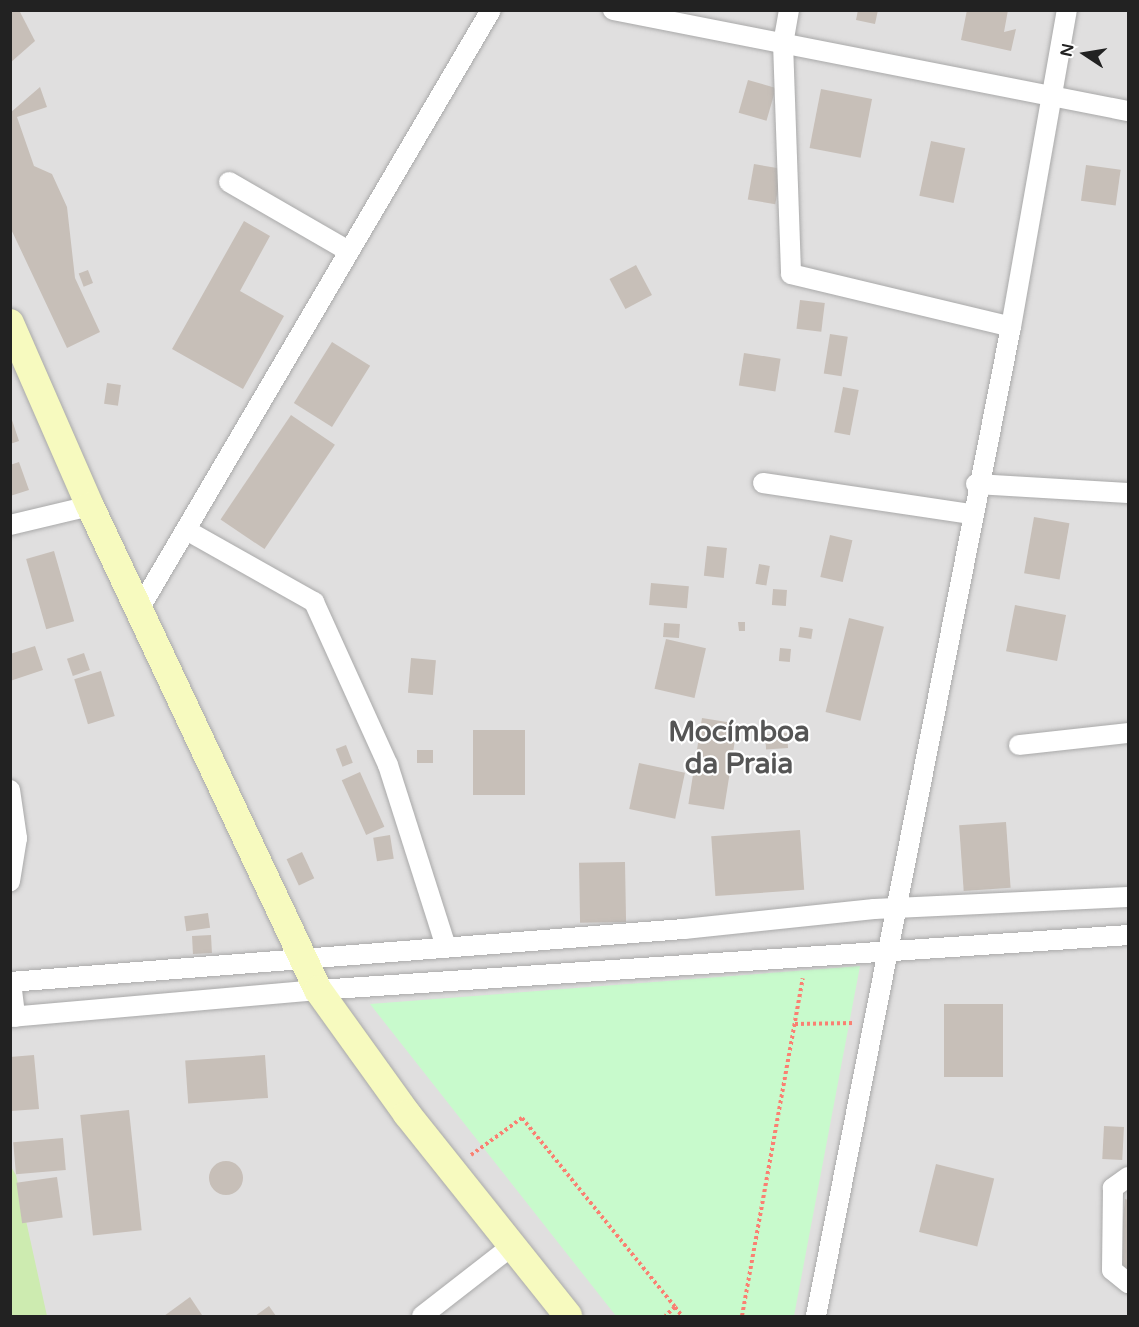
<!DOCTYPE html>
<html>
<head>
<meta charset="utf-8">
<style>
  body { margin:0 }
  #map { position:relative; width:1139px; height:1327px; overflow:hidden; background:#f2efe9; font-family:"Varela Round",sans-serif }
  div>[style] { position:absolute }
  .residential>* { inset:0; background:#e0dfdf; transform-origin:0 0 }
  .grass>* { inset:0; background:#cdebb0 }
  .park>* { inset:0; background:#c8facc }
  .building>* { inset:0; background:#c7bfb8; transform-origin:0 0 }
  .round { border-radius:50% }
  .path>* { height:4px; margin-top:-2px; transform-origin:0; background:repeating-linear-gradient(90deg,#fa8072 0 3px,transparent 0 6px) }
  .roads { filter:drop-shadow(0 0 2px #a9a9a9) drop-shadow(0 0 2px #a9a9a9) }
  .street>* { height:20px; margin:-10px; padding:0 10px; transform-origin:10px; border-radius:10px; background:#fff }
  .secondary>* { height:28px; margin:-14px; padding:0 14px; transform-origin:14px; border-radius:14px; background:#f7fabf }
  span { translate:-50% -50%; white-space:nowrap; text-align:center; line-height:1.15; -webkit-text-stroke:4.5px #fff; paint-order:stroke }
  .town-label { font-size:28px; color:#555; font-weight:700 }
  .frame { position:absolute; inset:0; border:12px solid #222; pointer-events:none }
  .north { position:absolute; left:1055px; top:24px; width:60px; height:60px; -webkit-text-stroke:4px #fff; paint-order:stroke; rotate:282deg; font-size:16px; font-weight:700; line-height:24px; text-align:center; color:#222 }
  .north::after { content:''; display:block; margin:auto; width:21px; height:27px; background:#222; clip-path:polygon(50% 0,100% 100%,50% 72%,0 100%) }
</style>
</head>
<body>
<div id="map">
  <div class="residential">
    <div style="left:11px;top:11px;width:1117px;height:1305px"></div>
  </div>
  <div class="grass">
    <div style="clip-path:polygon(10px 1165px,16px 1175px,47px 1316px,11px 1316px)"></div>
  </div>
  <div class="park">
    <div style="clip-path:polygon(860px 966px,794px 1316px,616px 1316px,370px 1004px)"></div>
  </div>
  <div class="building">
    <div style="clip-path:polygon(10px 10px,19px 10px,35px 41px,10px 63px)"></div>
    <div style="clip-path:polygon(858px 10px,878px 10px,875px 24px,856px 20px)"></div>
    <div style="clip-path:polygon(967px 10px,1008px 10px,1004px 32px,1016px 29px,1011px 51px,961px 40px)"></div>
    <div style="left:748px;top:80px;width:29px;height:34px;rotate:16deg"></div>
    <div style="clip-path:polygon(40px 87px,47px 107px,17px 117px,34px 166px,52px 174px,67px 207px,75px 278px,100px 332px,67px 348px,10px 227px,10px 113px)"></div>
    <div style="left:821px;top:89px;width:52px;height:60px;rotate:11deg"></div>
    <div style="left:931px;top:141px;width:35px;height:56px;rotate:12deg"></div>
    <div style="left:754px;top:164px;width:28px;height:36px;rotate:10deg"></div>
    <div style="left:1086px;top:165px;width:35px;height:36px;rotate:8deg"></div>
    <div style="clip-path:polygon(244px 221px,270px 236px,240px 291px,284px 316px,243px 389px,172px 349px)"></div>
    <div style="left:636px;top:265px;width:34px;height:30px;rotate:62deg"></div>
    <div style="left:88px;top:270px;width:14px;height:10px;rotate:69deg"></div>
    <div style="left:800px;top:300px;width:25px;height:29px;rotate:7deg"></div>
    <div style="left:830px;top:334px;width:18px;height:40px;rotate:9deg"></div>
    <div style="left:332px;top:342px;width:45px;height:72px;rotate:32deg"></div>
    <div style="left:744px;top:353px;width:37px;height:33px;rotate:9deg"></div>
    <div style="left:107px;top:383px;width:14px;height:21px;rotate:8deg"></div>
    <div style="left:843px;top:387px;width:16px;height:46px;rotate:11deg"></div>
    <div style="clip-path:polygon(10px 414px,19px 441px,10px 444px)"></div>
    <div style="left:291px;top:415px;width:53px;height:126px;rotate:34deg"></div>
    <div style="clip-path:polygon(19px 462px,29px 490px,10px 496px,10px 465px)"></div>
    <div style="left:1034px;top:517px;width:36px;height:57px;rotate:10deg"></div>
    <div style="left:830px;top:535px;width:23px;height:43px;rotate:13deg"></div>
    <div style="left:707px;top:546px;width:20px;height:30px;rotate:6deg"></div>
    <div style="left:54px;top:551px;width:73px;height:29px;rotate:74deg"></div>
    <div style="left:759px;top:564px;width:11px;height:20px;rotate:10deg"></div>
    <div style="left:651px;top:583px;width:38px;height:22px;rotate:5deg"></div>
    <div style="left:773px;top:589px;width:14px;height:16px;rotate:4deg"></div>
    <div style="left:1015px;top:605px;width:52px;height:47px;rotate:11deg"></div>
    <div style="left:849px;top:618px;width:36px;height:97px;rotate:14deg"></div>
    <div style="clip-path:polygon(738px 622px,745px 622px,745px 631px,739px 631px)"></div>
    <div style="left:664px;top:623px;width:16px;height:14px;rotate:4deg"></div>
    <div style="left:800px;top:627px;width:13px;height:10px;rotate:9deg"></div>
    <div style="left:666px;top:639px;width:41px;height:51px;rotate:13deg"></div>
    <div style="clip-path:polygon(35px 646px,43px 670px,10px 681px,10px 654px)"></div>
    <div style="left:780px;top:648px;width:11px;height:13px;rotate:5deg"></div>
    <div style="left:84px;top:653px;width:18px;height:18px;rotate:71deg"></div>
    <div style="left:411px;top:658px;width:25px;height:35px;rotate:5deg"></div>
    <div style="left:101px;top:671px;width:47px;height:28px;rotate:73deg"></div>
    <div style="left:702px;top:718px;width:36px;height:87px;rotate:9deg"></div>
    <div style="left:473px;top:730px;width:52px;height:65px"></div>
    <div style="left:787px;top:733px;width:15px;height:22px;rotate:86deg"></div>
    <div style="left:346px;top:745px;width:19px;height:11px;rotate:69deg"></div>
    <div style="left:417px;top:750px;width:16px;height:13px"></div>
    <div style="left:639px;top:763px;width:47px;height:47px;rotate:12deg"></div>
    <div style="left:360px;top:772px;width:60px;height:20px;rotate:66deg"></div>
    <div style="left:1006px;top:822px;width:66px;height:47px;rotate:86deg"></div>
    <div style="left:800px;top:830px;width:60px;height:89px;rotate:86deg"></div>
    <div style="left:390px;top:835px;width:24px;height:17px;rotate:81deg"></div>
    <div style="left:302px;top:852px;width:29px;height:17px;rotate:65deg"></div>
    <div style="left:625px;top:862px;width:60px;height:46px;rotate:89deg"></div>
    <div style="left:208px;top:913px;width:15px;height:24px;rotate:82deg"></div>
    <div style="left:211px;top:935px;width:18px;height:19px;rotate:87deg"></div>
    <div style="left:944px;top:1004px;width:59px;height:73px"></div>
    <div style="clip-path:polygon(34px 1055px,39px 1109px,11px 1111px,10px 1057px)"></div>
    <div style="left:265px;top:1055px;width:43px;height:80px;rotate:86deg"></div>
    <div style="left:129px;top:1110px;width:121px;height:49px;rotate:84deg"></div>
    <div style="left:1104px;top:1126px;width:20px;height:33px;rotate:3deg"></div>
    <div style="left:63px;top:1138px;width:32px;height:50px;rotate:85deg"></div>
    <div class="round" style="left:209px;top:1161px;width:34px;height:34px"></div>
    <div style="left:936px;top:1164px;width:60px;height:70px;rotate:14deg"></div>
    <div style="left:57px;top:1177px;width:41px;height:41px;rotate:82deg"></div>
    <div style="clip-path:polygon(1125px 1199px,1128px 1200px,1128px 1270px,1118px 1269px)"></div>
    <div style="clip-path:polygon(190px 1297px,202px 1315px,164px 1316px)"></div>
    <div style="clip-path:polygon(269px 1306px,276px 1316px,255px 1316px)"></div>
  </div>
  <div class="path">
    <div style="left:795px;top:1024px;width:59px;rotate:-1deg"></div>
    <div style="left:471px;top:1155px;width:63px;rotate:-36deg"></div>
    <div style="left:522px;top:1118px;width:243px;rotate:51deg"></div>
    <div style="left:675px;top:1307px;width:13px;rotate:138deg"></div>
    <div style="left:675px;top:1307px;width:11px;rotate:52deg"></div>
    <div style="left:742px;top:1316px;width:343px;rotate:-79.8deg"></div>
  </div>
  <div class="roads">
    <div class="street">
      <div style="left:613px;top:10px;width:525px;rotate:11.1deg"></div>
      <div style="left:789px;top:10px;width:34px;rotate:100deg"></div>
      <div style="left:783px;top:43px;width:231px;rotate:88deg"></div>
      <div style="left:791px;top:274px;width:226px;rotate:13.5deg"></div>
      <div style="left:229px;top:182px;width:136px;rotate:30deg"></div>
      <div style="left:763px;top:483px;width:209px;rotate:8.5deg"></div>
      <div style="left:976px;top:484px;width:152px;rotate:3.4deg"></div>
      <div style="left:10px;top:525px;width:82px;rotate:-13.4deg"></div>
      <div style="left:188px;top:531px;width:145px;rotate:29.4deg"></div>
      <div style="left:314px;top:602px;width:179px;rotate:65.6deg"></div>
      <div style="left:388px;top:765px;width:191px;rotate:72.3deg"></div>
      <div style="left:141px;top:606px;width:691px;rotate:-59.58deg"></div>
      <div style="left:1019px;top:745px;width:110px;rotate:-6.3deg"></div>
      <div style="left:10px;top:790px;width:49px;rotate:81.7deg"></div>
      <div style="left:17px;top:838px;width:44px;rotate:99.2deg"></div>
      <div style="left:10px;top:982px;width:676px;rotate:-4.5deg"></div>
      <div style="left:684px;top:929px;width:191px;rotate:-6deg"></div>
      <div style="left:874px;top:909px;width:254px;rotate:-2.7deg"></div>
      <div style="left:11px;top:982px;width:35px;rotate:83deg"></div>
      <div style="left:10px;top:1017px;width:309px;rotate:-5deg"></div>
      <div style="left:318px;top:990px;width:812px;rotate:-3.88deg"></div>
      <div style="left:1128px;top:1177px;width:19px;rotate:144deg"></div>
      <div style="left:1113px;top:1188px;width:82px;rotate:90.7deg"></div>
      <div style="left:1112px;top:1270px;width:21px;rotate:39deg"></div>
      <div style="left:422px;top:1316px;width:114px;rotate:-37.9deg"></div>
      <div style="left:816px;top:1316px;width:1008px;rotate:-78.85deg"></div>
      <div style="left:1011px;top:327px;width:322px;rotate:-80deg"></div>
    </div>
    <div class="secondary">
      <div style="left:10px;top:323px;width:200px;rotate:66.4deg"></div>
      <div style="left:90px;top:506px;width:535px;rotate:64.78deg"></div>
      <div style="left:318px;top:990px;width:153px;rotate:54.3deg"></div>
      <div style="left:407px;top:1114px;width:258px;rotate:51.4deg"></div>
    </div>
  </div>
  <div class="town-label">
    <span style="left:739px;top:748px">Mocímboa<br>da Praia</span>
  </div>
  <div class="frame"></div>
  <div class="north">N</div>
</div>
</body>
</html>
